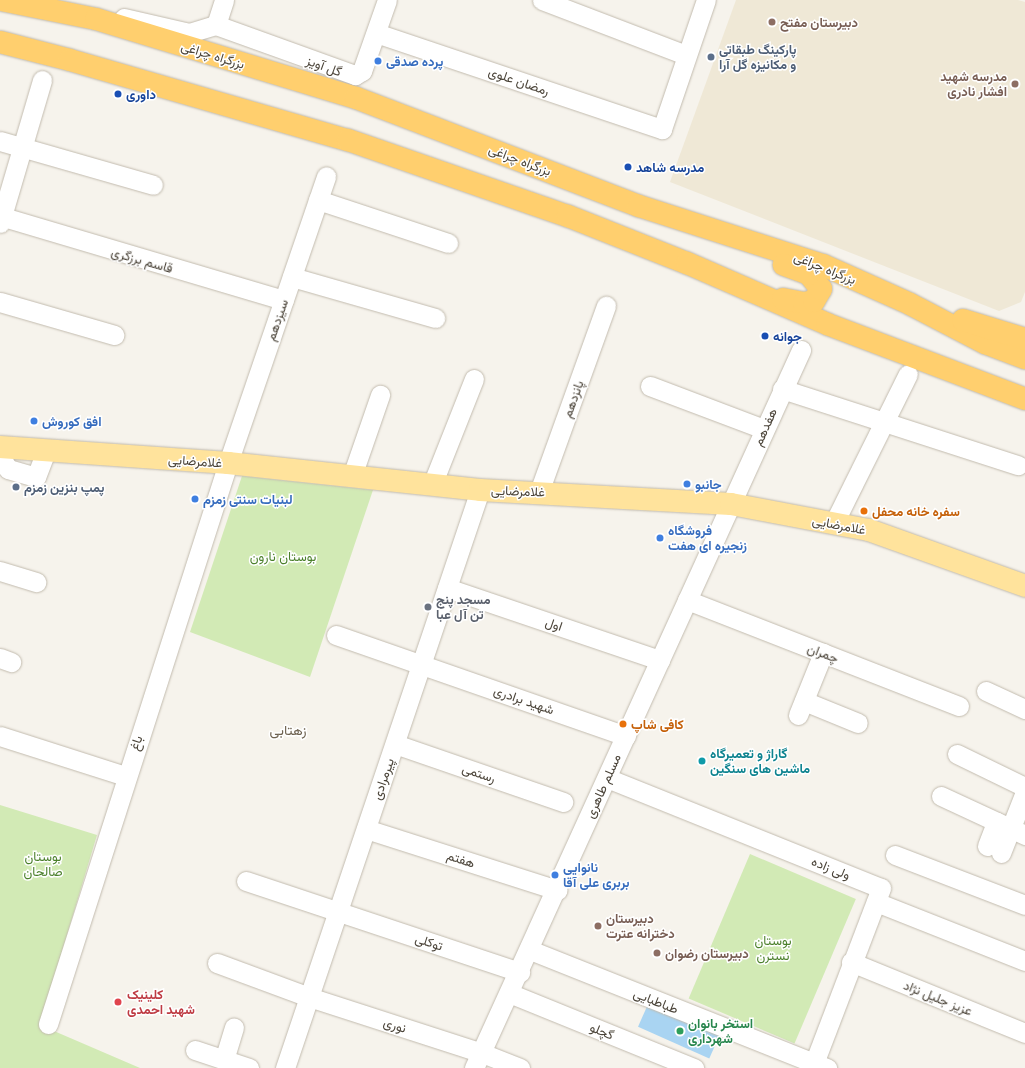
<!DOCTYPE html>
<html>
<head>
<meta charset="utf-8">
<style>
  body { margin:0 }
  #map { position:relative; width:1025px; height:1068px; overflow:hidden; background:#f6f3ec; font-family:Inter,Vazirmatn,sans-serif }
  div>[style] { position:absolute }
  .education>* { inset:0; background:#efe8d6 }
  .green>* { inset:0; background:#d2eab5; transform-origin:0 0 }
  .water>* { inset:0; background:#a9d4f2; transform-origin:0 0 }
  .roads { filter:drop-shadow(0 0 1px #c2bbae) drop-shadow(0 0 1px #c2bbae) }
  .minor>* { height:19px; margin:-9.5px; padding:0 9.5px; transform-origin:9.5px; border-radius:9.5px; background:#fff }
  .major>* { height:22px; margin:-11px; padding:0 11px; transform-origin:11px; border-radius:11px; background:#ffe39c }
  .highway>* { height:22px; margin:-11px; padding:0 11px; transform-origin:11px; border-radius:11px; background:#ffcf6e }
  .dots>* { width:11px; height:11px; translate:-50% -50%; box-sizing:border-box; border:2px solid #fff; border-radius:50% }
  span { translate:-50% -50%; white-space:nowrap; text-align:center; line-height:1.15; -webkit-text-stroke:3px #fff; paint-order:stroke }
  .education-label { font-size:13px; color:#785e54; font-weight:700 }
  .left { translate:0 -50%; text-align:left }
  .right { translate:-100% -50%; text-align:right }
  .service-label { font-size:13px; color:#4e5e75; font-weight:700 }
  .street-label { font-size:13px; color:#4b4439 }
  .shop-label { font-size:13px; color:#366cbe; font-weight:700 }
  .transit-label { font-size:13px; color:#164399; font-weight:700 }
  .food-label { font-size:13px; color:#c56008; font-weight:700 }
  .park-label { font-size:13px; color:#4a7f2a }
  .worship-label { font-size:13px; color:#5b616d; font-weight:700 }
  .culture-label { font-size:13px; color:#0d838f; font-weight:700 }
  .health-label { font-size:13px; color:#be3a42; font-weight:700 }
  .leisure-label { font-size:13px; color:#27864d; font-weight:700 }
  .neighbourhood-label { font-size:14px; color:#6e6250 }
</style>
</head>
<body>
<div id="map">
  <div class="education">
    <div style="clip-path:polygon(736px 0,1018px 0,1025px 2px,1025px 292px,1021px 302px,999px 311px,670px 182px)"></div>
  </div>
  <div class="green">
    <div style="clip-path:polygon(242px 476px,373px 490px,310px 677px,190px 632px)"></div>
    <div style="clip-path:polygon(0 805px,97px 835px,40px 1025px,140px 1068px,0 1068px)"></div>
    <div style="left:750px;top:854px;width:115px;height:157px;rotate:23deg"></div>
  </div>
  <div class="water">
    <div style="left:649px;top:1002px;width:78px;height:27px;rotate:24deg"></div>
  </div>
  <div class="roads">
    <div class="minor">
      <div style="left:542px;top:0;width:154px;rotate:20.9deg"></div>
      <div style="left:124px;top:18px;width:67px;rotate:13deg"></div>
      <div style="left:189px;top:33px;width:28px;rotate:-17deg"></div>
      <div style="left:216px;top:25px;width:148px;rotate:19.8deg"></div>
      <div style="left:355px;top:75px;width:8px;rotate:-30deg"></div>
      <div style="left:362px;top:71px;width:75px;rotate:-70.6deg"></div>
      <div style="left:216px;top:25px;width:26px;rotate:-72deg"></div>
      <div style="left:376px;top:33px;width:302px;rotate:18.6deg"></div>
      <div style="left:662px;top:129px;width:136px;rotate:-71.2deg"></div>
      <div style="left:0;top:141px;width:159px;rotate:16deg"></div>
      <div style="left:318px;top:200px;width:137px;rotate:18.3deg"></div>
      <div style="left:0;top:216px;width:296px;rotate:16.5deg"></div>
      <div style="left:0;top:223px;width:149px;rotate:-73.6deg"></div>
      <div style="left:292px;top:277px;width:149px;rotate:16deg"></div>
      <div style="left:0;top:302px;width:119px;rotate:16.1deg"></div>
      <div style="left:650px;top:386px;width:122px;rotate:20.7deg"></div>
      <div style="left:782px;top:389px;width:248px;rotate:17.9deg"></div>
      <div style="left:0;top:456px;width:15px;rotate:58deg"></div>
      <div style="left:8px;top:469px;width:29px;rotate:16deg"></div>
      <div style="left:36px;top:477px;width:28px;rotate:-69deg"></div>
      <div style="left:352px;top:476px;width:86px;rotate:-70.9deg"></div>
      <div style="left:432px;top:485px;width:114px;rotate:-68.4deg"></div>
      <div style="left:539px;top:492px;width:198px;rotate:-70.2deg"></div>
      <div style="left:834px;top:523px;width:166px;rotate:-63.6deg"></div>
      <div style="left:0;top:571px;width:38px;rotate:17deg"></div>
      <div style="left:447px;top:588px;width:225px;rotate:18.7deg"></div>
      <div style="left:687px;top:600px;width:292px;rotate:21.3deg"></div>
      <div style="left:336px;top:635px;width:307px;rotate:19.2deg"></div>
      <div style="left:0;top:658px;width:12px;rotate:20deg"></div>
      <div style="left:986px;top:691px;width:43px;rotate:24.8deg"></div>
      <div style="left:804px;top:701px;width:58px;rotate:22.2deg"></div>
      <div style="left:798px;top:715px;width:67px;rotate:-68deg"></div>
      <div style="left:0;top:736px;width:131px;rotate:17.7deg"></div>
      <div style="left:395px;top:744px;width:178px;rotate:19deg"></div>
      <div style="left:957px;top:754px;width:76px;rotate:25.9deg"></div>
      <div style="left:607px;top:778px;width:295px;rotate:21.9deg"></div>
      <div style="left:881px;top:888px;width:187px;rotate:110.9deg"></div>
      <div style="left:941px;top:796px;width:93px;rotate:24.9deg"></div>
      <div style="left:366px;top:829px;width:201px;rotate:17.7deg"></div>
      <div style="left:987px;top:846px;width:26px;rotate:-69deg"></div>
      <div style="left:1001px;top:853px;width:66px;rotate:-68.5deg"></div>
      <div style="left:895px;top:855px;width:139px;rotate:21deg"></div>
      <div style="left:246px;top:881px;width:289px;rotate:18.4deg"></div>
      <div style="left:876px;top:902px;width:160px;rotate:21.6deg"></div>
      <div style="left:530px;top:950px;width:320px;rotate:21.7deg"></div>
      <div style="left:851px;top:962px;width:188px;rotate:22.2deg"></div>
      <div style="left:217px;top:963px;width:98px;rotate:20.3deg"></div>
      <div style="left:309px;top:997px;width:182px;rotate:17.9deg"></div>
      <div style="left:482px;top:1053px;width:41px;rotate:21.5deg"></div>
      <div style="left:509px;top:993px;width:200px;rotate:22.1deg"></div>
      <div style="left:48px;top:1024px;width:589px;rotate:-72.21deg"></div>
      <div style="left:228px;top:463px;width:303px;rotate:-71.1deg"></div>
      <div style="left:195px;top:1050px;width:57px;rotate:18.4deg"></div>
      <div style="left:224px;top:1060px;width:34px;rotate:-73deg"></div>
      <div style="left:285px;top:1068px;width:610px;rotate:-71.36deg"></div>
      <div style="left:474px;top:1068px;width:789px;rotate:-65.51deg"></div>
    </div>
    <div class="major">
      <div style="left:0;top:447px;width:229px;rotate:4deg"></div>
      <div style="left:228px;top:463px;width:253px;rotate:6.1deg"></div>
      <div style="left:480px;top:490px;width:251px;rotate:3.2deg"></div>
      <div style="left:731px;top:504px;width:140px;rotate:10.7deg"></div>
      <div style="left:869px;top:530px;width:166px;rotate:19.7deg"></div>
    </div>
    <div class="highway">
      <div style="left:1px;top:0;width:97px;rotate:11.3deg"></div>
      <div style="left:96px;top:19px;width:272px;rotate:16.9deg"></div>
      <div style="left:356px;top:98px;width:303px;rotate:20.9deg"></div>
      <div style="left:639px;top:206px;width:193px;rotate:17.8deg"></div>
      <div style="left:823px;top:265px;width:95px;rotate:24.1deg"></div>
      <div style="left:910px;top:304px;width:85px;rotate:27.5deg"></div>
      <div style="left:985px;top:343px;width:43px;rotate:20.6deg"></div>
      <div style="left:0;top:42px;width:72px;rotate:14.4deg"></div>
      <div style="left:70px;top:60px;width:289px;rotate:16.1deg"></div>
      <div style="left:348px;top:140px;width:233px;rotate:19.1deg"></div>
      <div style="left:568px;top:216px;width:128px;rotate:21.6deg"></div>
      <div style="left:687px;top:263px;width:153px;rotate:23.5deg"></div>
      <div style="left:827px;top:324px;width:212px;rotate:20.7deg"></div>
      <div style="left:783px;top:299px;width:21px;rotate:11deg"></div>
      <div style="left:804px;top:303px;width:10px;rotate:-11deg"></div>
      <div style="left:814px;top:301px;width:14px;rotate:-60deg"></div>
      <div style="left:821px;top:289px;width:19px;rotate:-129deg"></div>
      <div style="left:809px;top:274px;width:27px;rotate:-160deg"></div>
      <div style="left:963px;top:320px;width:65px;rotate:17deg"></div>
    </div>
  </div>
  <div class="dots">
    <div style="left:772px;top:22px;background:#8d6e63"></div>
    <div style="left:711px;top:57px;background:#5c6f8a"></div>
    <div style="left:378px;top:61px;background:#3f7fe0"></div>
    <div style="left:1015px;top:84px;background:#8d6e63"></div>
    <div style="left:118px;top:94px;background:#1a4fb4"></div>
    <div style="left:628px;top:167px;background:#1a4fb4"></div>
    <div style="left:765px;top:336px;background:#1a4fb4"></div>
    <div style="left:34px;top:421px;background:#3f7fe0"></div>
    <div style="left:687px;top:484px;background:#3f7fe0"></div>
    <div style="left:16px;top:487px;background:#5c6f8a"></div>
    <div style="left:195px;top:499px;background:#3f7fe0"></div>
    <div style="left:864px;top:511px;background:#e8710a"></div>
    <div style="left:660px;top:538px;background:#3f7fe0"></div>
    <div style="left:428px;top:607px;background:#6b7280"></div>
    <div style="left:623px;top:724px;background:#e8710a"></div>
    <div style="left:702px;top:761px;background:#0f9aa8"></div>
    <div style="left:555px;top:875px;background:#3f7fe0"></div>
    <div style="left:598px;top:926px;background:#8d6e63"></div>
    <div style="left:657px;top:953px;background:#8d6e63"></div>
    <div style="left:118px;top:1002px;background:#e0444e"></div>
    <div style="left:680px;top:1031px;background:#2e9e5b"></div>
  </div>
  <div class="education-label">
    <span class="left" style="left:780px;top:22px">دبیرستان مفتح</span>
    <span class="right" style="left:1007px;top:84px">مدرسه شهید<br>افشار نادری</span>
    <span class="left" style="left:606px;top:926px">دبیرستان<br>دخترانه عترت</span>
    <span class="left" style="left:665px;top:953px">دبیرستان رضوان</span>
  </div>
  <div class="service-label">
    <span class="left" style="left:719px;top:57px">پارکینگ طبقاتی<br>و مکانیزه گل آرا</span>
    <span class="left" style="left:24px;top:487px">پمپ بنزین زمزم</span>
  </div>
  <div class="street-label">
    <span style="left:213px;top:55px;rotate:17deg">بزرگراه چراغی</span>
    <span style="left:324px;top:66px;rotate:20deg">گل آویز</span>
    <span style="left:519px;top:81px;rotate:19deg">رمضان علوی</span>
    <span style="left:520px;top:160px;rotate:21deg">بزرگراه چراغی</span>
    <span style="left:142px;top:260px;rotate:16deg">قاسم برزگری</span>
    <span style="left:825px;top:268px;rotate:22deg">بزرگراه چراغی</span>
    <span style="left:277px;top:320px;rotate:-71deg">سیزدهم</span>
    <span style="left:573px;top:399px;rotate:-70deg">پانزدهم</span>
    <span style="left:765px;top:427px;rotate:-66deg">هفدهم</span>
    <span style="left:195px;top:461px;rotate:4deg">غلامرضایی</span>
    <span style="left:518px;top:491px;rotate:2deg">غلامرضایی</span>
    <span style="left:839px;top:525px;rotate:11deg">غلامرضایی</span>
    <span style="left:554px;top:624px;rotate:19deg">اول</span>
    <span style="left:823px;top:653px;rotate:21deg">چمران</span>
    <span style="left:524px;top:700px;rotate:19deg">شهید برادری</span>
    <span style="left:136px;top:743px;rotate:-72deg">باغ</span>
    <span style="left:479px;top:773px;rotate:19deg">رستمی</span>
    <span style="left:383px;top:779px;rotate:-71deg">پیرمرادی</span>
    <span style="left:603px;top:786px;rotate:-66deg">مسلم طاهری</span>
    <span style="left:461px;top:859px;rotate:18deg">هفتم</span>
    <span style="left:831px;top:868px;rotate:22deg">ولی زاده</span>
    <span style="left:429px;top:942px;rotate:18deg">توکلی</span>
    <span style="left:938px;top:998px;rotate:22deg">عزیز جلیل نژاد</span>
    <span style="left:656px;top:1001px;rotate:22deg">طباطبایی</span>
    <span style="left:395px;top:1025px;rotate:18deg">نوری</span>
    <span style="left:602px;top:1031px;rotate:22deg">گچلو</span>
  </div>
  <div class="shop-label">
    <span class="left" style="left:386px;top:61px">پرده صدقی</span>
    <span class="left" style="left:42px;top:421px">افق کوروش</span>
    <span class="left" style="left:695px;top:484px">جانبو</span>
    <span class="left" style="left:203px;top:499px">لبنیات سنتی زمزم</span>
    <span class="left" style="left:668px;top:538px">فروشگاه<br>زنجیره ای هفت</span>
    <span class="left" style="left:563px;top:875px">نانوایی<br>بربری علی آقا</span>
  </div>
  <div class="transit-label">
    <span class="left" style="left:126px;top:94px">داوری</span>
    <span class="left" style="left:636px;top:167px">مدرسه شاهد</span>
    <span class="left" style="left:773px;top:336px">جوانه</span>
  </div>
  <div class="food-label">
    <span class="left" style="left:872px;top:511px">سفره خانه محفل</span>
    <span class="left" style="left:631px;top:724px">کافی شاپ</span>
  </div>
  <div class="park-label">
    <span style="left:283px;top:556px">بوستان نارون</span>
    <span style="left:43px;top:864px">بوستان<br>صالحان</span>
    <span style="left:773px;top:948px">بوستان<br>نسترن</span>
  </div>
  <div class="worship-label">
    <span class="left" style="left:436px;top:607px">مسجد پنج<br>تن آل عبا</span>
  </div>
  <div class="culture-label">
    <span class="left" style="left:710px;top:761px">گاراژ و تعمیرگاه<br>ماشین های سنگین</span>
  </div>
  <div class="health-label">
    <span class="left" style="left:127px;top:1002px">کلینیک<br>شهید احمدی</span>
  </div>
  <div class="leisure-label">
    <span class="left" style="left:688px;top:1031px">استخر بانوان<br>شهرداری</span>
  </div>
  <div class="neighbourhood-label">
    <span style="left:288px;top:730px">زهتابی</span>
  </div>
</div>
</body>
</html>
